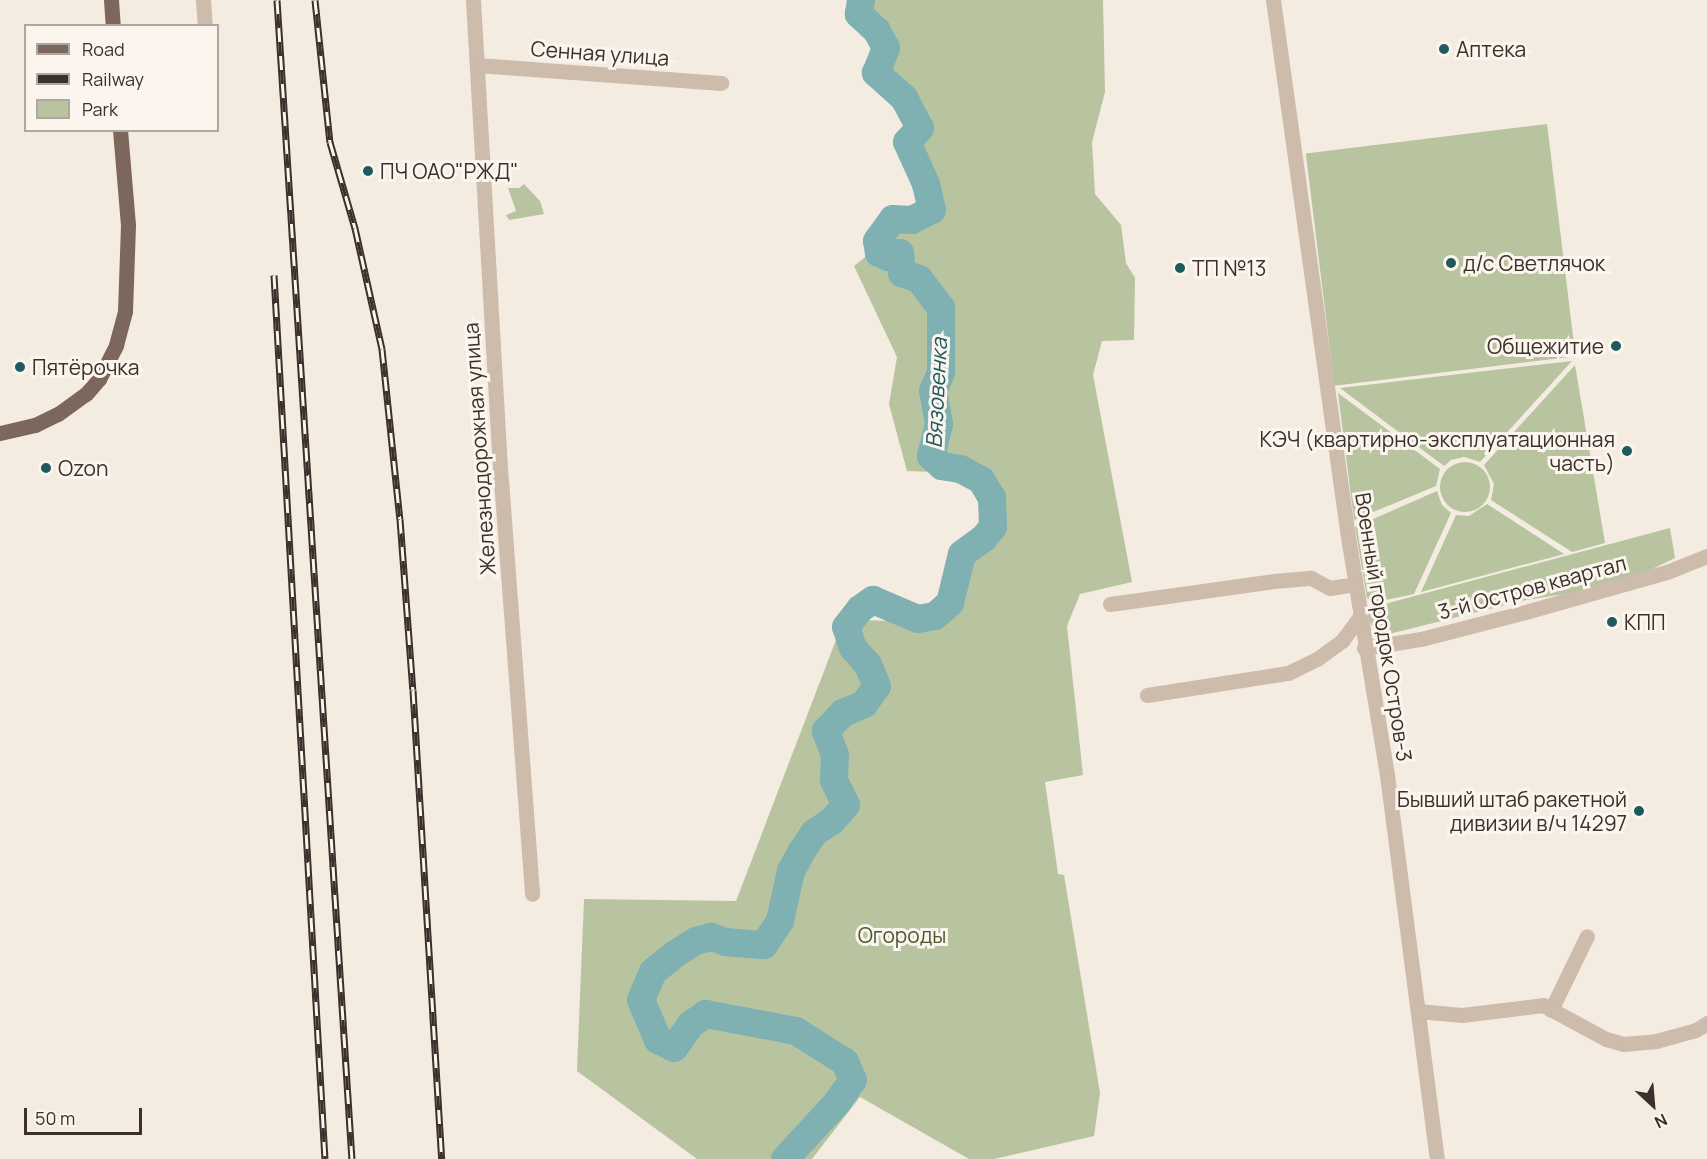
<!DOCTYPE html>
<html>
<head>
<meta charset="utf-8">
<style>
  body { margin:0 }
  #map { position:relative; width:1707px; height:1159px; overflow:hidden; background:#f4ebe1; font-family:Manrope,sans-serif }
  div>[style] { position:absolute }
  .green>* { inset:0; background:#b8c4a0; transform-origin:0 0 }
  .round { border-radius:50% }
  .river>* { height:28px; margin:-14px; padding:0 14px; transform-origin:14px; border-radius:14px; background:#7fb0b2 }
  .minor>* { height:15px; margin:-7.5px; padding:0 7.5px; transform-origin:7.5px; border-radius:7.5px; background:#cdbbac }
  .primary>* { height:15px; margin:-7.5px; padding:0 7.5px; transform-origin:7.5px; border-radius:7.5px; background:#7d675c }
  .rail>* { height:7px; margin-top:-3.5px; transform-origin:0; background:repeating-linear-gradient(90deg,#fbf5ee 0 14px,#3b302b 0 28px); box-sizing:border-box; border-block:2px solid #3b302b }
  .dots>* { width:16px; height:16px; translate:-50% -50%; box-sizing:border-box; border:3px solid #fbf5ee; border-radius:50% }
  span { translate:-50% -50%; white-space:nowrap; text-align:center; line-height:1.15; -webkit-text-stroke:6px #fbf5ee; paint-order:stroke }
  .poi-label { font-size:21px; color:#3b302b }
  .left { translate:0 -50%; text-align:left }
  .right { translate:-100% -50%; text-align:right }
  .street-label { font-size:21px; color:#3b302b }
  .park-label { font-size:21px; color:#4a5a2e }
  .water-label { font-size:22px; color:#1f5a5e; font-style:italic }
  .legend { position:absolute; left:24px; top:24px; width:195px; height:108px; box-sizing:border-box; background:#fbf5ee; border:2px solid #aea6a0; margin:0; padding:8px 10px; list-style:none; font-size:18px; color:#3b302b }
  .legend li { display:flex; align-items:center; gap:12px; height:30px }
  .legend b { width:30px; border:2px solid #aea6a0 }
  .north { position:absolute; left:1623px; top:1075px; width:60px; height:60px; -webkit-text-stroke:4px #fbf5ee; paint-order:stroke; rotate:154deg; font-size:16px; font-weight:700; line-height:24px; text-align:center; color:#3b302b }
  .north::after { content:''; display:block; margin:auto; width:21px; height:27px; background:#3b302b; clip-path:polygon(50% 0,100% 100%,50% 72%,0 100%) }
  .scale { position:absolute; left:24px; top:1108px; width:118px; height:27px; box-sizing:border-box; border:3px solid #3b302b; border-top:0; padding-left:8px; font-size:18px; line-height:21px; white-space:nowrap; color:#3b302b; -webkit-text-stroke:4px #fbf5ee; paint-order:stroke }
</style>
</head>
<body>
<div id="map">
  <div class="green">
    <div style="clip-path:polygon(868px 0,1103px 0,1105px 92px,1092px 142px,1095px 194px,1121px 225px,1126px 263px,1135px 278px,1134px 340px,1102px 341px,1093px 375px,1132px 582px,1080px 594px,1067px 626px,1083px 775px,1045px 782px,1058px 874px,1064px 875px,1100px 1093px,1094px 1136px,994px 1159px,969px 1159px,860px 1097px,812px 1159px,697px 1159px,577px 1071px,584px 899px,736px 901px,844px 619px,933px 623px,955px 608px,968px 561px,993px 540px,1004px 524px,997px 488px,983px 474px,907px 471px,889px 404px,897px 357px,854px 266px,890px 237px,920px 225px,943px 211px,922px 145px,930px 123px,909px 93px,886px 69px,892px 50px,868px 9px)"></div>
    <div style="left:1547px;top:124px;width:234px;height:243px;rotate:83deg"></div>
    <div style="clip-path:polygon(524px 184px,540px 201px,544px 214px,509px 220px,506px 215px,516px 211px,508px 188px,519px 188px)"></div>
    <div style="clip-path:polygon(1572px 361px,1480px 462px,1464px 457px,1451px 460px,1444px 466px,1340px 388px)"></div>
    <div style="clip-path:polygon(1575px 365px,1605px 543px,1572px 552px,1491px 500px,1494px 484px,1484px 465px)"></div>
    <div style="clip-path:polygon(1338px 393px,1440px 469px,1436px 486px,1354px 520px)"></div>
    <div class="round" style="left:1440px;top:462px;width:50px;height:50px"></div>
    <div style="clip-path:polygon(1437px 491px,1442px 505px,1451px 513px,1414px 594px,1372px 603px,1367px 598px,1355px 527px)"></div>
    <div style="clip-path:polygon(1487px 504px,1564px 554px,1421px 592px,1456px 515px,1469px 516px)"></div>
    <div style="clip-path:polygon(1670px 528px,1675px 558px,1617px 586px,1526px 600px,1385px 635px,1372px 626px,1366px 613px,1366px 609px)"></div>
  </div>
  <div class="river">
    <div style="left:785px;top:1159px;width:75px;rotate:-47.2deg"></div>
    <div style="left:836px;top:1104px;width:29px;rotate:-55deg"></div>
    <div style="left:853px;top:1080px;width:20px;rotate:-114deg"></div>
    <div style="left:845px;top:1062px;width:58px;rotate:-147.7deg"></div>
    <div style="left:796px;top:1031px;width:92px;rotate:-169.3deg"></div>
    <div style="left:706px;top:1014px;width:18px;rotate:146deg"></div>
    <div style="left:691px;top:1024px;width:29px;rotate:125deg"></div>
    <div style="left:674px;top:1048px;width:18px;rotate:-153deg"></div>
    <div style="left:658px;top:1040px;width:43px;rotate:-113deg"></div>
    <div style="left:641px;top:1000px;width:30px;rotate:-67deg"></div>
    <div style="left:653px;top:972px;width:28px;rotate:-39deg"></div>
    <div style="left:675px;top:954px;width:25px;rotate:-32deg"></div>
    <div style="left:696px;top:941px;width:16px;rotate:-15deg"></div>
    <div style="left:711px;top:937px;width:16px;rotate:18deg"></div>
    <div style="left:726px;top:942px;width:38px;rotate:5deg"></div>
    <div style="left:764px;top:945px;width:29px;rotate:-56deg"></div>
    <div style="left:780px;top:921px;width:51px;rotate:-77.6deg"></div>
    <div style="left:791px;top:871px;width:23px;rotate:-61deg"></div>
    <div style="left:802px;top:851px;width:22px;rotate:-56deg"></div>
    <div style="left:814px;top:833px;width:22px;rotate:-34deg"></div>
    <div style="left:832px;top:821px;width:21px;rotate:-49deg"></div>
    <div style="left:846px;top:805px;width:28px;rotate:-116deg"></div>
    <div style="left:834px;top:780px;width:25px;rotate:-88deg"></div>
    <div style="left:835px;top:755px;width:26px;rotate:-111deg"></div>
    <div style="left:826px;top:731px;width:25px;rotate:-47deg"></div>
    <div style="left:843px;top:713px;width:23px;rotate:-23deg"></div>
    <div style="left:864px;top:704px;width:22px;rotate:-54deg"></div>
    <div style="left:877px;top:686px;width:23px;rotate:-113deg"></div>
    <div style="left:868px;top:665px;width:23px;rotate:-131deg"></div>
    <div style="left:853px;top:648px;width:22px;rotate:-108deg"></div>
    <div style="left:846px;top:627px;width:23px;rotate:-52deg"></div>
    <div style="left:860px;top:609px;width:16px;rotate:-35deg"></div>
    <div style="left:873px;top:600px;width:49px;rotate:22.9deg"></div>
    <div style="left:918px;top:619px;width:17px;rotate:-10deg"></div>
    <div style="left:935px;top:616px;width:20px;rotate:-41deg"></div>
    <div style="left:950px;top:603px;width:50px;rotate:-76.2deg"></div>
    <div style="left:962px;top:554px;width:27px;rotate:-36deg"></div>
    <div style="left:984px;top:538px;width:14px;rotate:-51deg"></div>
    <div style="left:993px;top:527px;width:29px;rotate:-92deg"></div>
    <div style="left:992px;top:498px;width:21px;rotate:-121deg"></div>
    <div style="left:981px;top:480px;width:24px;rotate:-152deg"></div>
    <div style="left:960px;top:469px;width:18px;rotate:-171deg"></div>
    <div style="left:942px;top:466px;width:15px;rotate:-138deg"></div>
    <div style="left:931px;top:456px;width:33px;rotate:-76deg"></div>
    <div style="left:939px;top:424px;width:34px;rotate:-100deg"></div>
    <div style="left:933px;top:391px;width:21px;rotate:-67deg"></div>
    <div style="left:941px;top:372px;width:64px;rotate:-90deg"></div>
    <div style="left:941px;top:308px;width:36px;rotate:-127deg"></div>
    <div style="left:919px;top:279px;width:18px;rotate:-161deg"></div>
    <div style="left:902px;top:273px;width:20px;rotate:-96deg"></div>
    <div style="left:900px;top:253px;width:13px;rotate:162deg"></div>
    <div style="left:888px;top:257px;width:10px;rotate:-156deg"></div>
    <div style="left:879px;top:253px;width:12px;rotate:-99deg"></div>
    <div style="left:877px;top:241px;width:27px;rotate:-54deg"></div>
    <div style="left:893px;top:219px;width:19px;rotate:3deg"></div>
    <div style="left:912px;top:220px;width:22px;rotate:-27deg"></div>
    <div style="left:932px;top:210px;width:27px;rotate:-103deg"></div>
    <div style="left:926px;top:184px;width:46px;rotate:-114.3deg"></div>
    <div style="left:907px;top:142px;width:19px;rotate:-47deg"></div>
    <div style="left:920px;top:128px;width:34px;rotate:-118deg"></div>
    <div style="left:904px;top:98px;width:38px;rotate:-138deg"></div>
    <div style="left:876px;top:73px;width:27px;rotate:-68deg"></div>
    <div style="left:886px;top:48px;width:19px;rotate:-118deg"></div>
    <div style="left:877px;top:31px;width:25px;rotate:-137deg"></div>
    <div style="left:859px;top:14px;width:14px;rotate:-82deg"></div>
  </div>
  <div class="minor">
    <div style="left:203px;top:0;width:26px;rotate:86deg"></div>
    <div style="left:473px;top:0;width:481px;rotate:86.7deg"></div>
    <div style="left:501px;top:480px;width:415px;rotate:85.7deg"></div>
    <div style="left:1273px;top:0;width:542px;rotate:82.05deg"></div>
    <div style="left:1348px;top:537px;width:241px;rotate:80.7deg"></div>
    <div style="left:1387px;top:775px;width:387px;rotate:82.6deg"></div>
    <div style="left:477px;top:65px;width:245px;rotate:4.2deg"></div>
    <div style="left:1110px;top:604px;width:166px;rotate:-8deg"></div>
    <div style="left:1274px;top:581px;width:37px;rotate:-5deg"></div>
    <div style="left:1311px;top:578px;width:21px;rotate:28deg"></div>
    <div style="left:1330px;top:588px;width:25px;rotate:-9deg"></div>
    <div style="left:1364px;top:648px;width:58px;rotate:-9deg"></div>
    <div style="left:1421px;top:639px;width:112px;rotate:-14.5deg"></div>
    <div style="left:1529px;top:611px;width:143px;rotate:-15.8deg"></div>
    <div style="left:1667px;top:572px;width:43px;rotate:-21.8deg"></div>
    <div style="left:1147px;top:695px;width:143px;rotate:-8.9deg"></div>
    <div style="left:1288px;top:673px;width:32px;rotate:-26deg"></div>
    <div style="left:1317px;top:659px;width:31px;rotate:-36deg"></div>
    <div style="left:1342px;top:641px;width:29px;rotate:-54deg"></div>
    <div style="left:1551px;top:1010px;width:82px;rotate:-64.1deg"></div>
    <div style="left:1418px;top:1011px;width:44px;rotate:5.2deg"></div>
    <div style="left:1462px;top:1015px;width:82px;rotate:-7deg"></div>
    <div style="left:1543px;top:1005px;width:72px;rotate:28.4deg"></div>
    <div style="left:1606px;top:1039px;width:18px;rotate:16deg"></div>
    <div style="left:1623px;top:1044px;width:33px;rotate:-5deg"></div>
    <div style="left:1656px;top:1041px;width:41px;rotate:-15.4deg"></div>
    <div style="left:1696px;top:1030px;width:13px;rotate:-32deg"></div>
  </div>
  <div class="primary">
    <div style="left:111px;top:0;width:26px;rotate:86deg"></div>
    <div style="left:0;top:433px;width:36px;rotate:-13deg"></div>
    <div style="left:35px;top:425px;width:25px;rotate:-26deg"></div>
    <div style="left:58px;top:414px;width:34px;rotate:-36deg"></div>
    <div style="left:86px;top:394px;width:20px;rotate:-49deg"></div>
    <div style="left:99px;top:379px;width:38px;rotate:-63deg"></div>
    <div style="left:116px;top:345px;width:35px;rotate:-75deg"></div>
    <div style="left:125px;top:311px;width:86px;rotate:-88deg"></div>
    <div style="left:128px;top:225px;width:95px;rotate:-94.8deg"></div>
  </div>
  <div class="rail">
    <div style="left:277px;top:0;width:1161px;rotate:86.3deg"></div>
    <div style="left:315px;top:0;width:143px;rotate:84deg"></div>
    <div style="left:330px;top:142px;width:90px;rotate:73.8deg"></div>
    <div style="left:355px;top:228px;width:124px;rotate:77.4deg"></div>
    <div style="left:382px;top:349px;width:171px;rotate:84deg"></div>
    <div style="left:400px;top:519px;width:171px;rotate:85.7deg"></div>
    <div style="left:413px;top:690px;width:470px;rotate:86.5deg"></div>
    <div style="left:274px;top:275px;width:885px;rotate:86.7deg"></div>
  </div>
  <div class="dots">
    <div style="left:1444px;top:49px;background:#1f5a5e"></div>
    <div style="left:368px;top:171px;background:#1f5a5e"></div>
    <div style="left:1451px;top:263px;background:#1f5a5e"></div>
    <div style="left:1180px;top:268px;background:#1f5a5e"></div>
    <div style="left:1616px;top:346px;background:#1f5a5e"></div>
    <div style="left:20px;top:367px;background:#1f5a5e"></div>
    <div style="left:1627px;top:451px;background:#1f5a5e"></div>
    <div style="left:46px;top:468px;background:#1f5a5e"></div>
    <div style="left:1612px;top:622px;background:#1f5a5e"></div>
    <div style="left:1639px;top:811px;background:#1f5a5e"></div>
  </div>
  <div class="poi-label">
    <span class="left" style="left:1456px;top:49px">Аптека</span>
    <span class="left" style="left:380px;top:171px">ПЧ ОАО"РЖД"</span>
    <span class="left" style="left:1463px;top:263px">д/с Светлячок</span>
    <span class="left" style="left:1192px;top:268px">ТП №13</span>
    <span class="right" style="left:1604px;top:346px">Общежитие</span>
    <span class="left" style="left:32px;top:367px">Пятёрочка</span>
    <span class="right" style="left:1615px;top:451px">КЭЧ (квартирно-эксплуатационная<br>часть)</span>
    <span class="left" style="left:58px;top:468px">Ozon</span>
    <span class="left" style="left:1624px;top:622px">КПП</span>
    <span class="right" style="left:1627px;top:811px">Бывший штаб ракетной<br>дивизии в/ч 14297</span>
  </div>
  <div class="street-label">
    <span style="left:600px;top:53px;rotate:4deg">Сенная улица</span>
    <span style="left:479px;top:449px;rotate:-94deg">Железнодорожная улица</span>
    <span style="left:1532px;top:587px;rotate:-15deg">3-й Остров квартал</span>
    <span style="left:1384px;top:627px;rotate:81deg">Военный городок Остров-3</span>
  </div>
  <div class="park-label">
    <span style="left:902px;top:935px">Огороды</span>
  </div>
  <div class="water-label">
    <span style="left:937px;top:393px;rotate:-87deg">Вязовенка</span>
  </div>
  <ul class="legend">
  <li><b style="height:8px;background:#7d675c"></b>Road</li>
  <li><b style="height:8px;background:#3b302b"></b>Railway</li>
  <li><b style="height:16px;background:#b8c4a0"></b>Park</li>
  </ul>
  <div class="north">N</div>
  <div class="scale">50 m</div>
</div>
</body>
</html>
